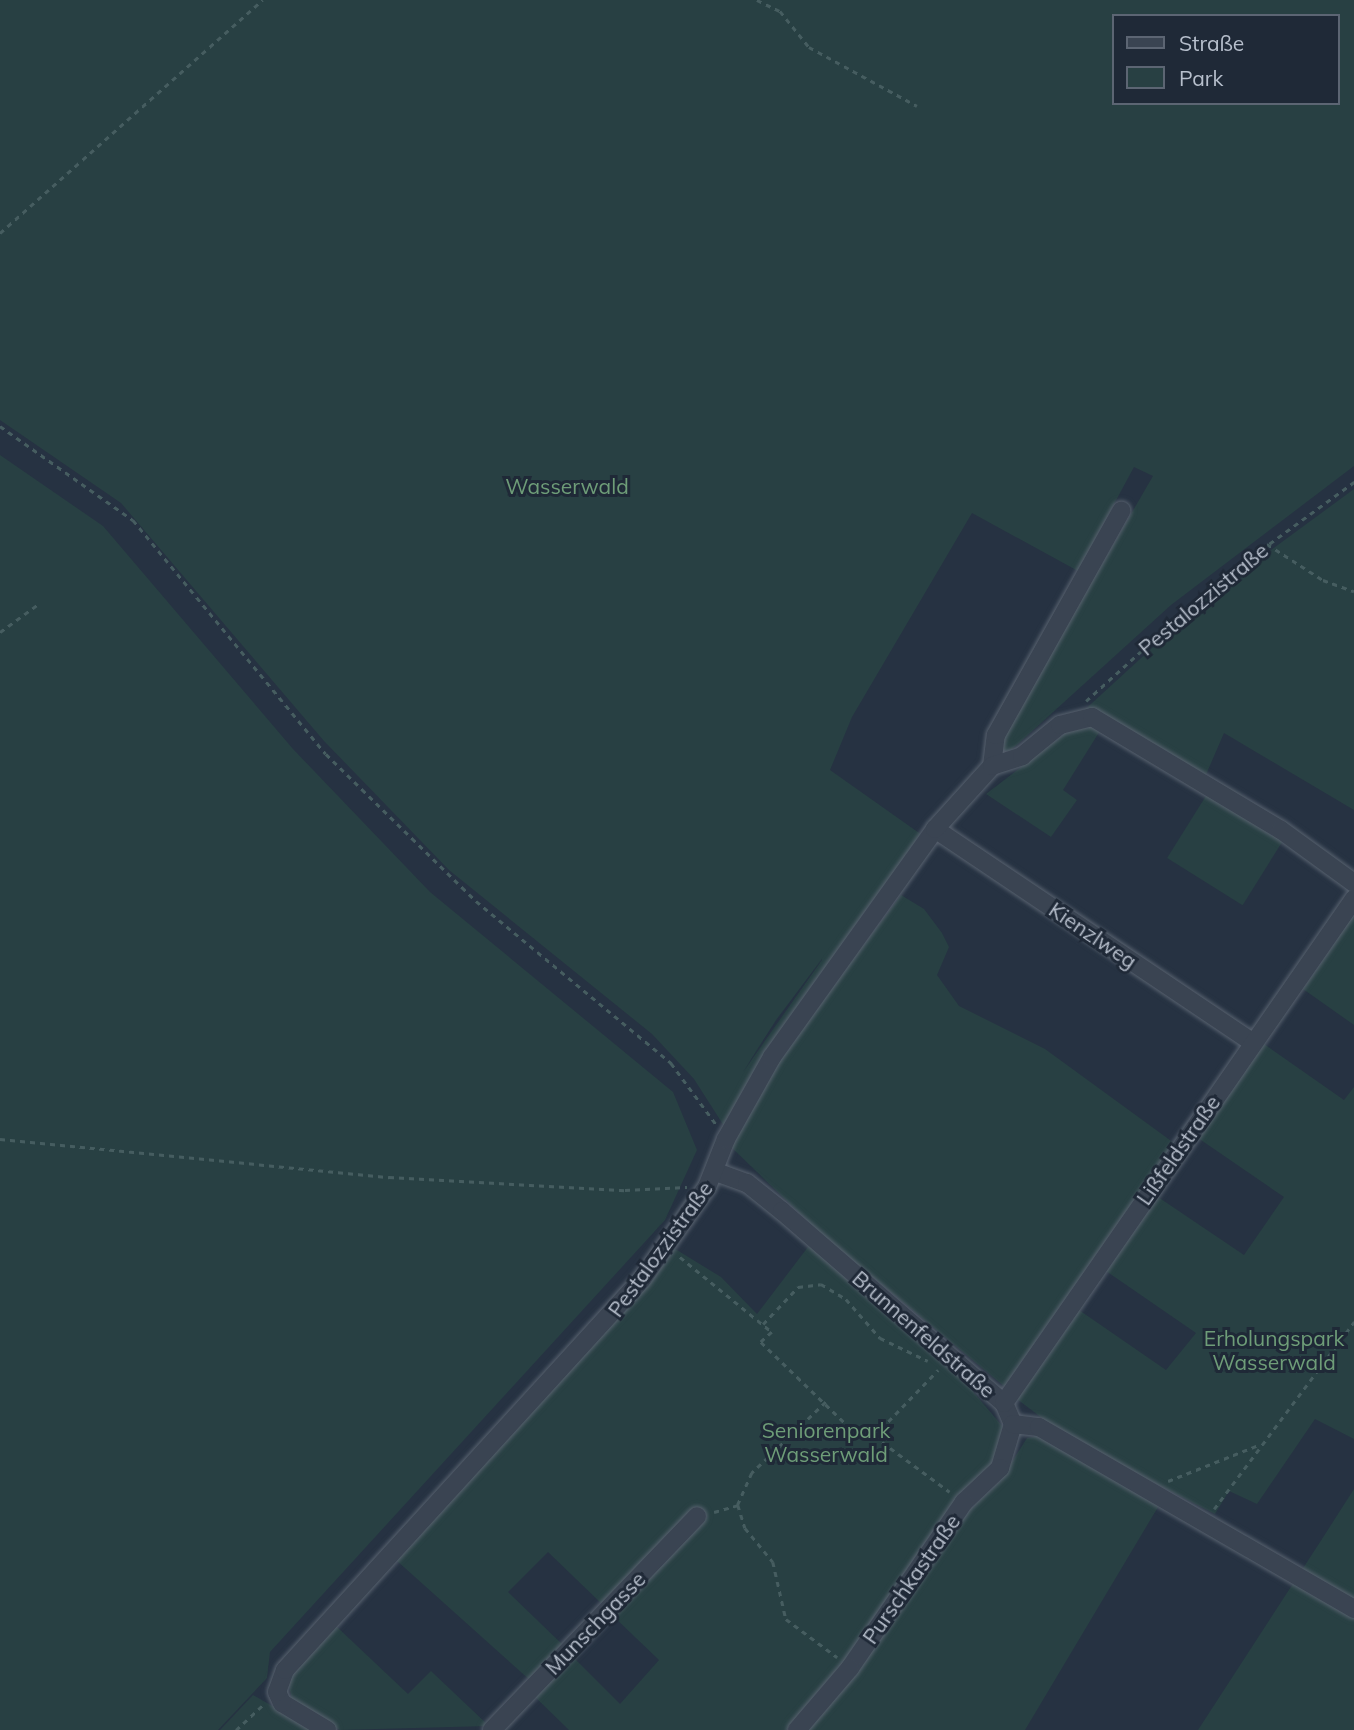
<!DOCTYPE html>
<html>
<head>
<meta charset="utf-8">
<style>
  body { margin:0 }
  #map { position:relative; width:1354px; height:1730px; overflow:hidden; background:#263242; font-family:Mulish,sans-serif }
  div>[style] { position:absolute }
  .green>* { inset:0; background:#284043; transform-origin:0 0 }
  .path>* { height:2.5px; margin-top:-1.25px; transform-origin:0; background:repeating-linear-gradient(90deg,#465d60 0 5px,transparent 0 10px) }
  .roads { filter:drop-shadow(0 0 2px #58626f) drop-shadow(0 0 2px #58626f) }
  .street>* { height:18px; margin:-9px; padding:0 9px; transform-origin:9px; border-radius:9px; background:#3a4452 }
  span { translate:-50% -50%; white-space:nowrap; text-align:center; line-height:1.15; -webkit-text-stroke:6px #1f2937; paint-order:stroke }
  .park-label { font-size:21px; color:#6e9d78 }
  .street-label { font-size:21px; color:#b7bfcc }
  .legend { position:absolute; left:1112px; top:14px; width:228px; height:91px; box-sizing:border-box; background:#1f2937; border:2px solid #5c6573; margin:0; padding:9px 12px; list-style:none; font-size:21px; color:#b7bfcc }
  .legend li { display:flex; align-items:center; gap:14px; height:35px }
  .legend b { width:35px; border:2px solid #5c6573 }
</style>
</head>
<body>
<div id="map">
  <div class="green">
    <div style="clip-path:polygon(evenodd,0 0,1354px 0,1354px 466px,1171px 605px,1009px 752px,1001px 750px,1006px 730px,1153px 476px,1134px 467px,1078px 571px,972px 513px,852px 717px,830px 770px,922px 835px,724px 1126px,694px 1079px,652px 1034px,449px 870px,324px 741px,121px 503px,0 420px,0 0,1114px 16px,1338px 16px,1338px 103px,1114px 103px,1114px 16px,0 0,822px 959px,822px 960px,743px 1072px,776px 1020px,822px 959px)"></div>
    <div style="clip-path:polygon(0 455px,103px 526px,293px 749px,430px 892px,673px 1092px,697px 1150px,665px 1220px,270px 1652px,267px 1678px,218px 1730px,0 1730px)"></div>
    <div style="clip-path:polygon(1354px 489px,1354px 810px,1224px 733px,1205px 777px,1122px 725px,1080px 714px,1210px 595px)"></div>
    <div style="clip-path:polygon(1080px 722px,1103px 726px,1063px 790px,1077px 800px,1051px 837px,986px 794px)"></div>
    <div style="left:1209px;top:791px;width:89px;height:79px;rotate:32deg"></div>
    <div style="clip-path:polygon(901px 895px,924px 909px,942px 933px,949px 947px,937px 975px,959px 1006px,1045px 1049px,1174px 1143px,1005px 1387px,822px 1235px,729px 1145px,773px 1066px)"></div>
    <div style="clip-path:polygon(1354px 914px,1354px 1025px,1303px 989px)"></div>
    <div style="clip-path:polygon(1264px 1044px,1344px 1100px,1354px 1087px,1354px 1439px,1315px 1419px,1257px 1504px,1229px 1491px,1215px 1514px,1072px 1441px,1017px 1399px,1079px 1310px,1166px 1370px,1196px 1333px,1106px 1271px,1158px 1197px,1244px 1255px,1284px 1197px,1198px 1138px)"></div>
    <div style="clip-path:polygon(811px 1243px,965px 1382px,1003px 1427px,1004px 1450px,842px 1667px,786px 1730px,569px 1730px,533px 1695px,572px 1656px,620px 1704px,659px 1660px,612px 1615px,707px 1517px,697px 1508px,604px 1606px,548px 1552px,508px 1592px,565px 1647px,532px 1682px,396px 1560px,672px 1247px,721px 1277px,757px 1314px)"></div>
    <div style="clip-path:polygon(1039px 1436px,1161px 1502px,1025px 1730px,806px 1730px,958px 1521px,1000px 1481px,1027px 1438px)"></div>
    <div style="clip-path:polygon(1354px 1489px,1354px 1730px,1198px 1730px,1322px 1539px)"></div>
    <div style="clip-path:polygon(336px 1626px,408px 1694px,431px 1671px,489px 1726px,340px 1730px,293px 1704px,287px 1677px)"></div>
    <div style="clip-path:polygon(253px 1695px,314px 1730px,220px 1730px)"></div>
  </div>
  <div class="path">
    <div style="left:757px;top:0;width:25px;rotate:26deg"></div>
    <div style="left:780px;top:11px;width:46px;rotate:51.1deg"></div>
    <div style="left:809px;top:47px;width:123px;rotate:28.6deg"></div>
    <div style="left:0;top:233px;width:351px;rotate:-41.6deg"></div>
    <div style="left:0;top:426px;width:163px;rotate:35.3deg"></div>
    <div style="left:133px;top:520px;width:303px;rotate:50.5deg"></div>
    <div style="left:326px;top:754px;width:210px;rotate:44.4deg"></div>
    <div style="left:476px;top:901px;width:254px;rotate:39.7deg"></div>
    <div style="left:671px;top:1063px;width:76px;rotate:53.6deg"></div>
    <div style="left:1267px;top:544px;width:67px;rotate:32.7deg"></div>
    <div style="left:1323px;top:580px;width:33px;rotate:20deg"></div>
    <div style="left:0;top:632px;width:46px;rotate:-36.1deg"></div>
    <div style="left:1086px;top:701px;width:182px;rotate:-42.1deg"></div>
    <div style="left:1221px;top:579px;width:165px;rotate:-36.1deg"></div>
    <div style="left:0;top:1139px;width:391px;rotate:5.6deg"></div>
    <div style="left:389px;top:1177px;width:236px;rotate:3.2deg"></div>
    <div style="left:625px;top:1190px;width:62px;rotate:-2.8deg"></div>
    <div style="left:680px;top:1257px;width:119px;rotate:39.2deg"></div>
    <div style="left:772px;top:1332px;width:15px;rotate:138deg"></div>
    <div style="left:761px;top:1342px;width:122px;rotate:44deg"></div>
    <div style="left:849px;top:1427px;width:27px;rotate:20deg"></div>
    <div style="left:874px;top:1436px;width:94px;rotate:36.4deg"></div>
    <div style="left:763px;top:1324px;width:51px;rotate:-46.6deg"></div>
    <div style="left:798px;top:1287px;width:23px;rotate:-7deg"></div>
    <div style="left:821px;top:1284px;width:29px;rotate:31deg"></div>
    <div style="left:846px;top:1299px;width:52px;rotate:48.9deg"></div>
    <div style="left:880px;top:1338px;width:53px;rotate:25.6deg"></div>
    <div style="left:826px;top:1402px;width:103px;rotate:136.2deg"></div>
    <div style="left:752px;top:1473px;width:35px;rotate:114deg"></div>
    <div style="left:738px;top:1505px;width:24px;rotate:73deg"></div>
    <div style="left:745px;top:1528px;width:44px;rotate:50.5deg"></div>
    <div style="left:773px;top:1562px;width:58px;rotate:77.2deg"></div>
    <div style="left:786px;top:1619px;width:64px;rotate:36.7deg"></div>
    <div style="left:874px;top:1436px;width:92px;rotate:-45.9deg"></div>
    <div style="left:1168px;top:1481px;width:95px;rotate:-21.7deg"></div>
    <div style="left:1214px;top:1509px;width:234px;rotate:-53.2deg"></div>
    <div style="left:714px;top:1512px;width:25px;rotate:-16deg"></div>
    <div style="left:236px;top:1730px;width:38px;rotate:-43deg"></div>
  </div>
  <div class="roads">
    <div class="street">
      <div style="left:992px;top:766px;width:31px;rotate:-83deg"></div>
      <div style="left:996px;top:735px;width:257px;rotate:-60.8deg"></div>
      <div style="left:935px;top:829px;width:381px;rotate:33.9deg"></div>
      <div style="left:716px;top:1172px;width:33px;rotate:20deg"></div>
      <div style="left:747px;top:1183px;width:45px;rotate:38.7deg"></div>
      <div style="left:782px;top:1211px;width:294px;rotate:40.9deg"></div>
      <div style="left:1004px;top:1403px;width:23px;rotate:67deg"></div>
      <div style="left:1013px;top:1424px;width:46px;rotate:106.5deg"></div>
      <div style="left:1000px;top:1468px;width:50px;rotate:136.6deg"></div>
      <div style="left:964px;top:1502px;width:201px;rotate:124.5deg"></div>
      <div style="left:850px;top:1668px;width:82px;rotate:130.5deg"></div>
      <div style="left:1004px;top:1403px;width:614px;rotate:-55.22deg"></div>
      <div style="left:1013px;top:1424px;width:26px;rotate:7deg"></div>
      <div style="left:1039px;top:1427px;width:364px;rotate:30deg"></div>
      <div style="left:327px;top:1730px;width:52px;rotate:-149deg"></div>
      <div style="left:282px;top:1703px;width:12px;rotate:-114deg"></div>
      <div style="left:277px;top:1692px;width:23px;rotate:-70deg"></div>
      <div style="left:285px;top:1670px;width:529px;rotate:-47.6deg"></div>
      <div style="left:642px;top:1279px;width:113px;rotate:-54.8deg"></div>
      <div style="left:707px;top:1187px;width:52px;rotate:-68.4deg"></div>
      <div style="left:726px;top:1139px;width:94px;rotate:-60.7deg"></div>
      <div style="left:772px;top:1057px;width:280px;rotate:-54.4deg"></div>
      <div style="left:935px;top:829px;width:85px;rotate:-47.9deg"></div>
      <div style="left:992px;top:766px;width:32px;rotate:-18deg"></div>
      <div style="left:1022px;top:756px;width:49px;rotate:-39.2deg"></div>
      <div style="left:1060px;top:725px;width:33px;rotate:-14deg"></div>
      <div style="left:1092px;top:717px;width:220px;rotate:30.9deg"></div>
      <div style="left:1281px;top:830px;width:90px;rotate:36deg"></div>
      <div style="left:492px;top:1730px;width:296px;rotate:-46.2deg"></div>
    </div>
  </div>
  <div class="park-label">
    <span style="left:567px;top:486px">Wasserwald</span>
    <span style="left:1274px;top:1350px">Erholungspark<br>Wasserwald</span>
    <span style="left:826px;top:1442px">Seniorenpark<br>Wasserwald</span>
  </div>
  <div class="street-label">
    <span style="left:1203px;top:599px;rotate:-40deg">Pestalozzistraße</span>
    <span style="left:1093px;top:935px;rotate:34deg">Kienzlweg</span>
    <span style="left:1178px;top:1150px;rotate:-55deg">Lißfeldstraße</span>
    <span style="left:660px;top:1249px;rotate:-54deg">Pestalozzistraße</span>
    <span style="left:924px;top:1334px;rotate:41deg">Brunnenfeldstraße</span>
    <span style="left:911px;top:1579px;rotate:-55deg">Purschkastraße</span>
    <span style="left:595px;top:1623px;rotate:-46deg">Munschgasse</span>
  </div>
  <ul class="legend">
  <li><b style="height:9px;background:#3a4452"></b>Straße</li>
  <li><b style="height:19px;background:#284043"></b>Park</li>
  </ul>
</div>
</body>
</html>
